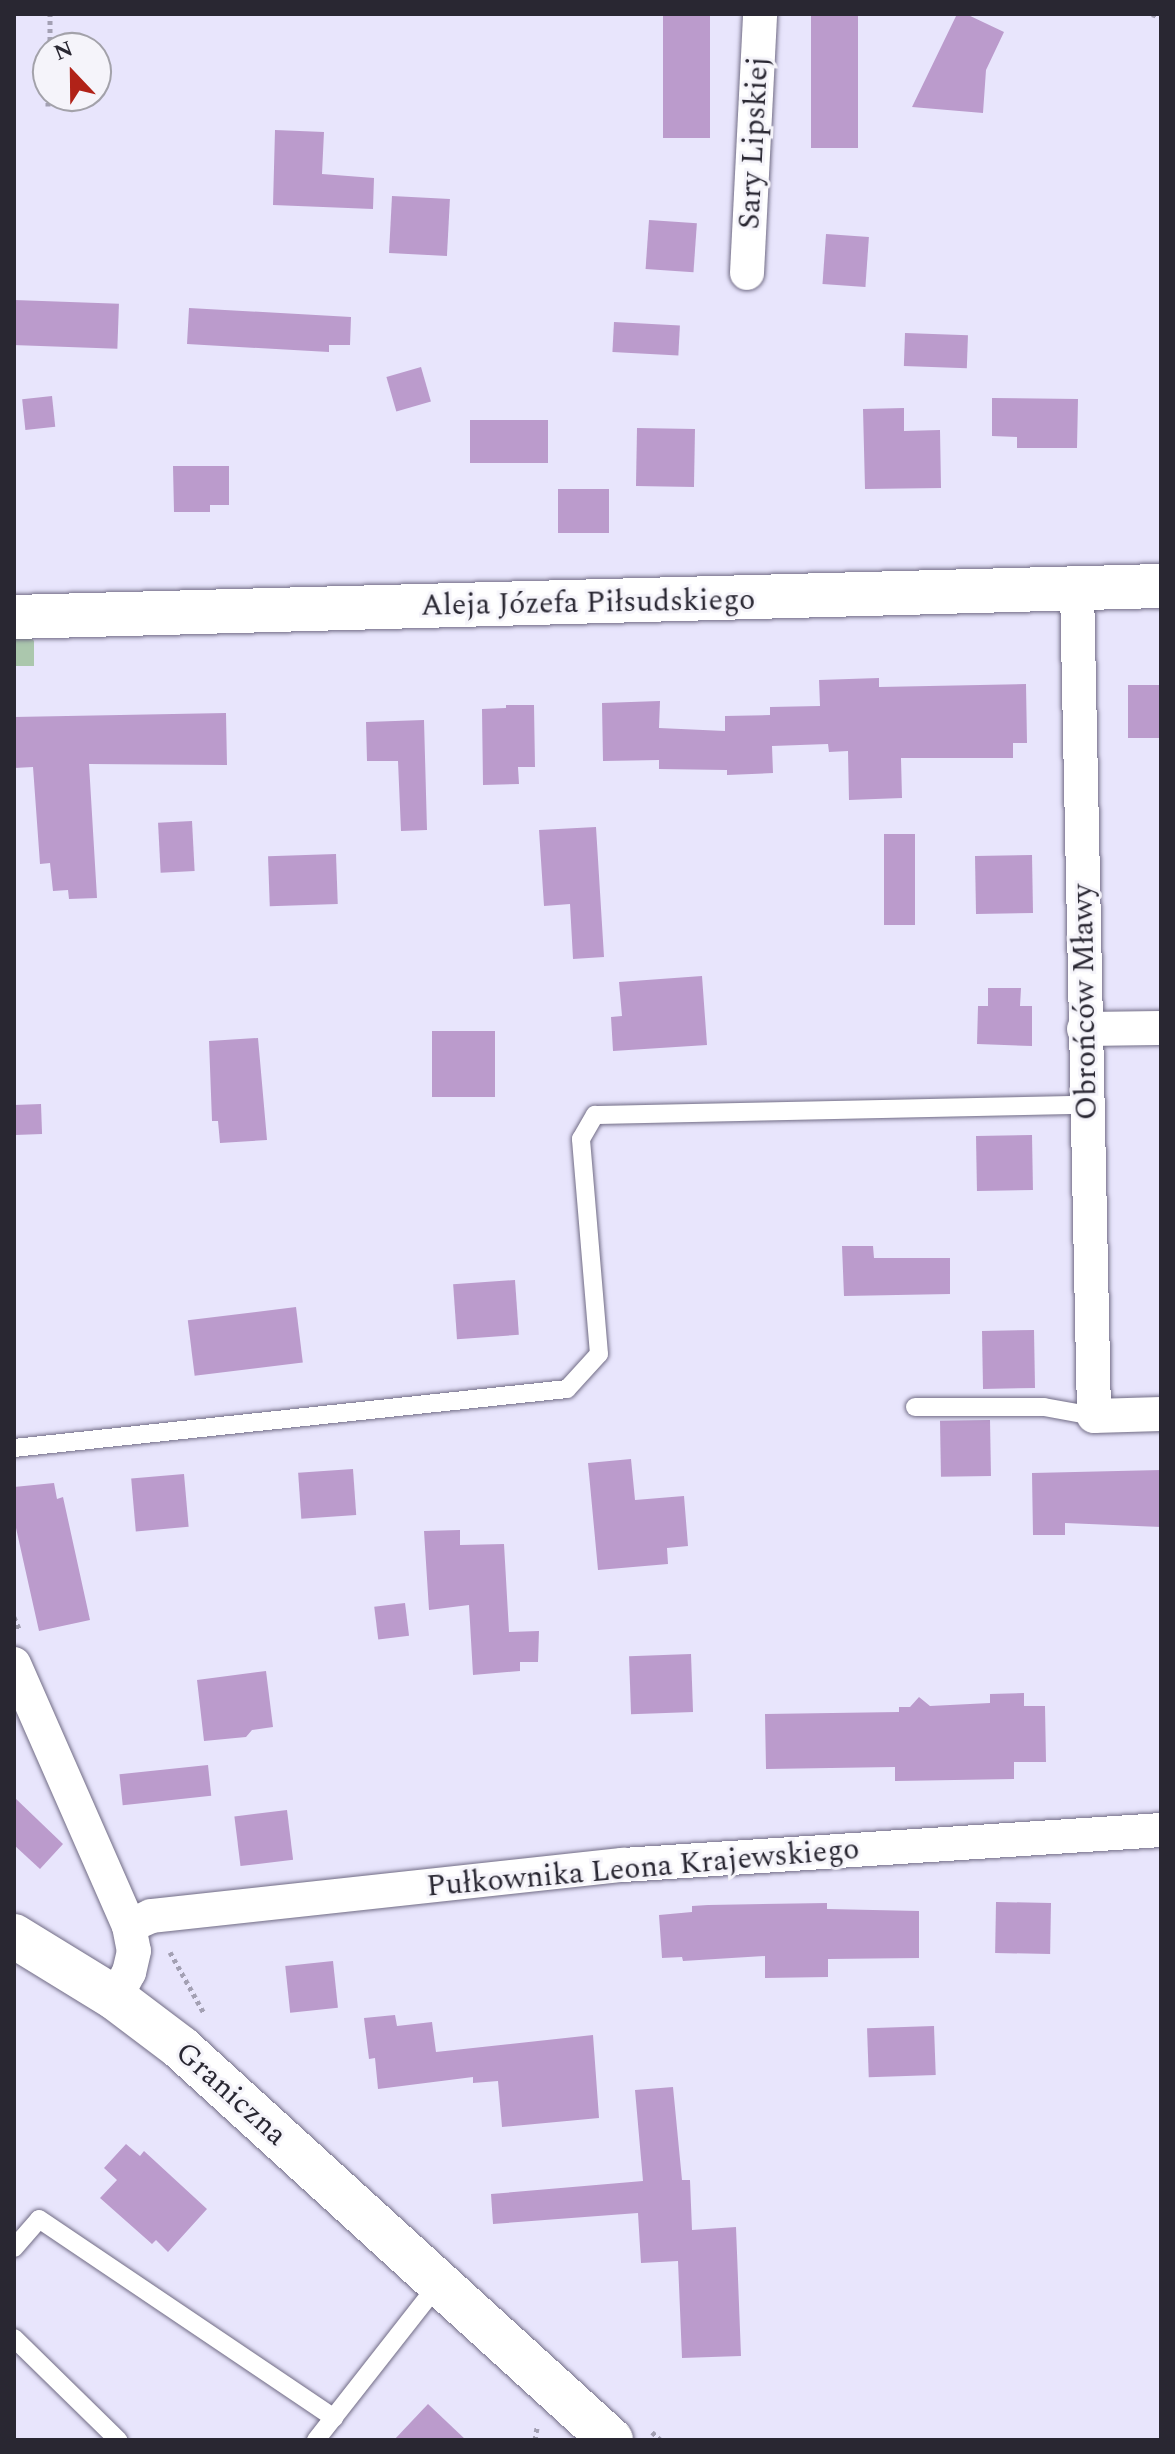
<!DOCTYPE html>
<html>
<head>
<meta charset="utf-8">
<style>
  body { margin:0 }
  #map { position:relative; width:1175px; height:2454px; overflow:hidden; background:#e8e5fc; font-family:Spectral,serif }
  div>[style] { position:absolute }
  .green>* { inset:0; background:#abc7ad }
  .building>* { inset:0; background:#bb9bcc; transform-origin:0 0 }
  .path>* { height:5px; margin-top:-2.5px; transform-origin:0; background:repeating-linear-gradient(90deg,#a3a0b3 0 4px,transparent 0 8px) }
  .roads { filter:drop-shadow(0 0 2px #716c85) drop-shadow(0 0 2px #716c85) }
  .service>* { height:18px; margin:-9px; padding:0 9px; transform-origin:9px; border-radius:9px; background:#fff }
  .minor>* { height:34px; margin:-17px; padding:0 17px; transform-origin:17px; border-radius:17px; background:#fff }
  .tertiary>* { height:44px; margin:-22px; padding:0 22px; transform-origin:22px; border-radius:22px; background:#fff }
  .secondary>* { height:44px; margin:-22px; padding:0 22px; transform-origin:22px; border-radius:22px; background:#fff }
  span { translate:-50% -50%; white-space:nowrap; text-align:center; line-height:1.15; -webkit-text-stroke:6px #f5f4fa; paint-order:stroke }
  .street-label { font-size:30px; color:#292732 }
  .frame { position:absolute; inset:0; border:16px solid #292732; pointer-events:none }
  .north { position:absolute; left:32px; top:32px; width:80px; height:80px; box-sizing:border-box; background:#f5f4fa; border:2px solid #a3a2aa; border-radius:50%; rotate:338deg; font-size:22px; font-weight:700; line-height:32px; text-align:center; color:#292732 }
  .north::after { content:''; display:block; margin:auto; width:28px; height:36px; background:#b12218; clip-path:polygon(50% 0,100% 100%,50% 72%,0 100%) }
</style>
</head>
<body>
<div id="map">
  <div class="green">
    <div style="clip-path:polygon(30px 636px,34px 641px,34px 666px,14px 666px,14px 637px)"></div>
  </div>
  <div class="building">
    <div style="left:663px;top:14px;width:47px;height:124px"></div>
    <div style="left:811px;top:14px;width:47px;height:134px"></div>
    <div style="clip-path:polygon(957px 14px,966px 14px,1004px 32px,986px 70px,983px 113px,912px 107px)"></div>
    <div style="clip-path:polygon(275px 130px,324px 132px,322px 174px,374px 178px,373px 209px,273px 205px)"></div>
    <div style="left:392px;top:196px;width:58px;height:57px;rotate:3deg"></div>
    <div style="left:649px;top:220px;width:48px;height:49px;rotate:4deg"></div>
    <div style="left:826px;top:234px;width:43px;height:50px;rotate:4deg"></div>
    <div style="left:14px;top:300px;width:105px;height:45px;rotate:2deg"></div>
    <div style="clip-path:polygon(189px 308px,351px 317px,350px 345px,329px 345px,329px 352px,187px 344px)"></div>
    <div style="left:614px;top:322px;width:66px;height:30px;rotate:3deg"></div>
    <div style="left:905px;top:333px;width:63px;height:33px;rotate:2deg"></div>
    <div style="left:421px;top:367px;width:36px;height:36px;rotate:74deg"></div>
    <div style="left:52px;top:396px;width:31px;height:30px;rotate:84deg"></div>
    <div style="clip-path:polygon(992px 398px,1078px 399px,1077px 448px,1017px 448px,1017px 437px,992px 436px)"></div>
    <div style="clip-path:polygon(904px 408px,904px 431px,940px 430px,941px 488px,865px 489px,863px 409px)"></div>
    <div style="left:470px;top:420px;width:78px;height:43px"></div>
    <div style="left:637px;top:428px;width:58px;height:58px;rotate:1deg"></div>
    <div style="clip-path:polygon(173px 466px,229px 466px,229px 505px,210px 505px,210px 512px,174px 512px)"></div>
    <div style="left:558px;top:489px;width:51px;height:44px"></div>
    <div style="clip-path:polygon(879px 678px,879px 687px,1026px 684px,1027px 743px,1013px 743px,1013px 758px,901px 758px,902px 798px,849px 800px,848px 751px,829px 752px,828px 744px,772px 746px,773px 773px,727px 775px,727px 770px,659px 769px,659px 760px,603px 761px,602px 703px,660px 701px,659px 728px,725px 731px,725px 716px,770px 715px,770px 707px,820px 706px,819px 680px)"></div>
    <div style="left:1161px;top:685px;width:53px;height:33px;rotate:90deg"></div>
    <div style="clip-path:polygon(506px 705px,534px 705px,535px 767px,518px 767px,519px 784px,483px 785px,482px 709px,506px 708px)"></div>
    <div style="clip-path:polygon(226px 713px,227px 765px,89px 764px,97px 898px,69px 899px,68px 890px,53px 891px,50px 863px,40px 864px,33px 767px,14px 768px,14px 717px)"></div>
    <div style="clip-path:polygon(424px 720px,427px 830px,401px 831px,398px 761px,367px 761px,366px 722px)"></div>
    <div style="left:192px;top:821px;width:50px;height:34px;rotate:87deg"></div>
    <div style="clip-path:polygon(596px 827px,604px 957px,573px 959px,570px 904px,544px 906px,539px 830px)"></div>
    <div style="left:884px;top:834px;width:31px;height:91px"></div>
    <div style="left:336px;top:854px;width:50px;height:68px;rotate:88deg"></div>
    <div style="left:1032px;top:855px;width:58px;height:57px;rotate:89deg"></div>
    <div style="clip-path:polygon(702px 976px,707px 1045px,613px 1051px,611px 1017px,622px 1016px,619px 982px)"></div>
    <div style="clip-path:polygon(988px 988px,1021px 988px,1020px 1006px,1032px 1006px,1032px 1046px,977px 1044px,978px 1006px,988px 1006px)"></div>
    <div style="left:432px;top:1031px;width:63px;height:66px"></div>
    <div style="clip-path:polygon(258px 1038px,267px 1140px,220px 1143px,218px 1121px,212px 1121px,209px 1041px)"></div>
    <div style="left:41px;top:1104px;width:30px;height:27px;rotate:88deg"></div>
    <div style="left:1032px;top:1135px;width:55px;height:56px;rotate:89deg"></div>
    <div style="clip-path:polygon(842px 1246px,873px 1246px,874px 1258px,950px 1258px,950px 1294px,844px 1296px)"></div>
    <div style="left:515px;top:1280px;width:55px;height:62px;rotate:86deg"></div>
    <div style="left:296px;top:1307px;width:56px;height:109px;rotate:83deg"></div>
    <div style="left:1034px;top:1330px;width:58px;height:52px;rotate:89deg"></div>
    <div style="left:990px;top:1420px;width:56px;height:50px;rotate:89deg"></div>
    <div style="clip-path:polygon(631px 1459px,635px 1500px,684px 1496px,688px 1546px,667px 1548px,668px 1564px,598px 1570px,588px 1463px)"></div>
    <div style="left:353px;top:1469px;width:46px;height:55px;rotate:86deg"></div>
    <div style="clip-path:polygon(1161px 1470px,1161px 1527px,1065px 1523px,1065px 1535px,1033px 1535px,1032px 1473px)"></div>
    <div style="left:184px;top:1474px;width:53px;height:53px;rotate:85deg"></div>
    <div style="clip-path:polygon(54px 1483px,57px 1499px,63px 1497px,90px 1620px,39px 1631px,14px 1519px,14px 1487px)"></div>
    <div style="clip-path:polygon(460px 1530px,460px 1545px,504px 1544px,509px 1632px,539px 1631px,538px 1662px,520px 1662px,520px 1671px,473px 1675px,469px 1605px,429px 1610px,424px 1531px)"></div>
    <div style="left:405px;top:1603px;width:33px;height:31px;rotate:83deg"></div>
    <div style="left:691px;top:1654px;width:58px;height:62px;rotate:88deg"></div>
    <div style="clip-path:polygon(266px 1671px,273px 1727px,252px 1730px,246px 1737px,204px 1741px,197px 1680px)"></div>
    <div style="clip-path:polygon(1024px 1693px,1024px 1706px,1045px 1706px,1046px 1762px,1014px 1762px,1014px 1779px,895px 1781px,895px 1767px,766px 1769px,765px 1714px,899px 1712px,899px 1707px,910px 1707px,919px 1697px,930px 1706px,990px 1703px,990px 1694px)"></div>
    <div style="left:208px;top:1765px;width:31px;height:89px;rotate:84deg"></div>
    <div style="clip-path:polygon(14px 1797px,63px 1844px,40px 1869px,14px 1845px)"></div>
    <div style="left:287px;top:1810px;width:50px;height:53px;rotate:83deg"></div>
    <div style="left:996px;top:1902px;width:55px;height:51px;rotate:1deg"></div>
    <div style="clip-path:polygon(827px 1903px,827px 1909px,919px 1911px,919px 1958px,828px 1959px,828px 1977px,765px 1978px,765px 1956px,683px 1961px,682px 1957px,662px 1958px,659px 1915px,692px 1912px,692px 1906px,708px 1905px)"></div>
    <div style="left:333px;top:1961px;width:47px;height:48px;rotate:84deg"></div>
    <div style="clip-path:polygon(395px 2015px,397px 2026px,432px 2022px,436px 2052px,593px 2035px,599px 2118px,502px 2127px,498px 2081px,473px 2083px,473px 2077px,378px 2089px,375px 2058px,369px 2059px,364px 2018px)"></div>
    <div style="left:934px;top:2026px;width:49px;height:67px;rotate:88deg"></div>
    <div style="clip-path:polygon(673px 2087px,682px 2180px,690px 2180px,692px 2230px,736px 2227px,741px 2356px,682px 2358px,678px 2261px,641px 2263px,638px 2213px,493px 2224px,491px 2194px,643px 2181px,635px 2090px)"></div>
    <div style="clip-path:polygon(126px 2144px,140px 2156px,144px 2151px,207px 2209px,168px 2252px,156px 2240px,152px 2244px,100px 2198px,117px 2180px,104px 2168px)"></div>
    <div style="clip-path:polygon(428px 2404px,466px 2440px,394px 2440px)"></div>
  </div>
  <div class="path">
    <div style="left:1152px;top:14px;width:9px;rotate:18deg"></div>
    <div style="left:50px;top:48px;width:34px;rotate:-90deg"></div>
    <div style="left:48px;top:106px;width:10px;rotate:-90deg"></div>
    <div style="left:14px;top:1617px;width:15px;rotate:67deg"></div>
    <div style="left:170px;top:1952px;width:70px;rotate:60.9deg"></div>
    <div style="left:652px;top:2432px;width:12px;rotate:42deg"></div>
    <div style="left:535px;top:2440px;width:13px;rotate:-81deg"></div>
  </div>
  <div class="roads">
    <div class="service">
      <div style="left:915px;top:1407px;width:129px"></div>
      <div style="left:1044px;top:1407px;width:51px;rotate:10.2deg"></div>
      <div style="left:14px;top:1448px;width:556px;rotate:-6.09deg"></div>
      <div style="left:567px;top:1389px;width:47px;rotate:-47.6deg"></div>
      <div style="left:599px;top:1354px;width:216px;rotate:-94.8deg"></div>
      <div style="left:581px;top:1139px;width:28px;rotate:-60deg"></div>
      <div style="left:595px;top:1115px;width:491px;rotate:-1.2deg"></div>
      <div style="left:14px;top:2248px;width:38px;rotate:-49deg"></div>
      <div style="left:39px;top:2219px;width:356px;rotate:34deg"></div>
      <div style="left:14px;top:2338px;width:146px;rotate:44.4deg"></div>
      <div style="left:316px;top:2440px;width:199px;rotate:-51.9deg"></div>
    </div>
    <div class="minor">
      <div style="left:747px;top:273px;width:259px;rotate:-87.1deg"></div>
      <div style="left:1077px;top:588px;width:828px;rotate:88.82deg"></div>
      <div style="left:1094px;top:1416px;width:67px;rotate:-1.7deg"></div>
      <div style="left:1084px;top:1029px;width:77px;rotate:-0.7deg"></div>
      <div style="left:14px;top:1664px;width:286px;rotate:66.3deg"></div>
      <div style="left:129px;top:1926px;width:25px;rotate:79deg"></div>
      <div style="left:134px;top:1951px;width:22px;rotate:103deg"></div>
      <div style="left:129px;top:1972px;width:30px;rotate:118deg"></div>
      <div style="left:129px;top:1926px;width:24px;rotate:-24deg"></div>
      <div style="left:151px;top:1916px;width:475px;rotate:-6.2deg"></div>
      <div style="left:623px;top:1865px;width:539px;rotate:-3.72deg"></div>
    </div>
    <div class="tertiary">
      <div style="left:14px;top:1936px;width:119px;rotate:31.5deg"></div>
      <div style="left:115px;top:1998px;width:83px;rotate:37.1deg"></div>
      <div style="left:181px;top:2048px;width:582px;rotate:42.35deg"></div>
    </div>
    <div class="secondary">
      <div style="left:14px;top:617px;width:1147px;rotate:-1.55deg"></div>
    </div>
  </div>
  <div class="street-label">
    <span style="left:754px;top:143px;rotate:-87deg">Sary Lipskiej</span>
    <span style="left:588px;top:603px;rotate:-1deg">Aleja Józefa Piłsudskiego</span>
    <span style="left:1085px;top:1002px;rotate:-91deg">Obrońców Mławy</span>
    <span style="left:643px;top:1868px;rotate:-5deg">Pułkownika Leona Krajewskiego</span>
    <span style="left:231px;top:2094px;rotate:42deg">Graniczna</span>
  </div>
  <div class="frame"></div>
  <div class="north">N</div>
</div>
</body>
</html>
